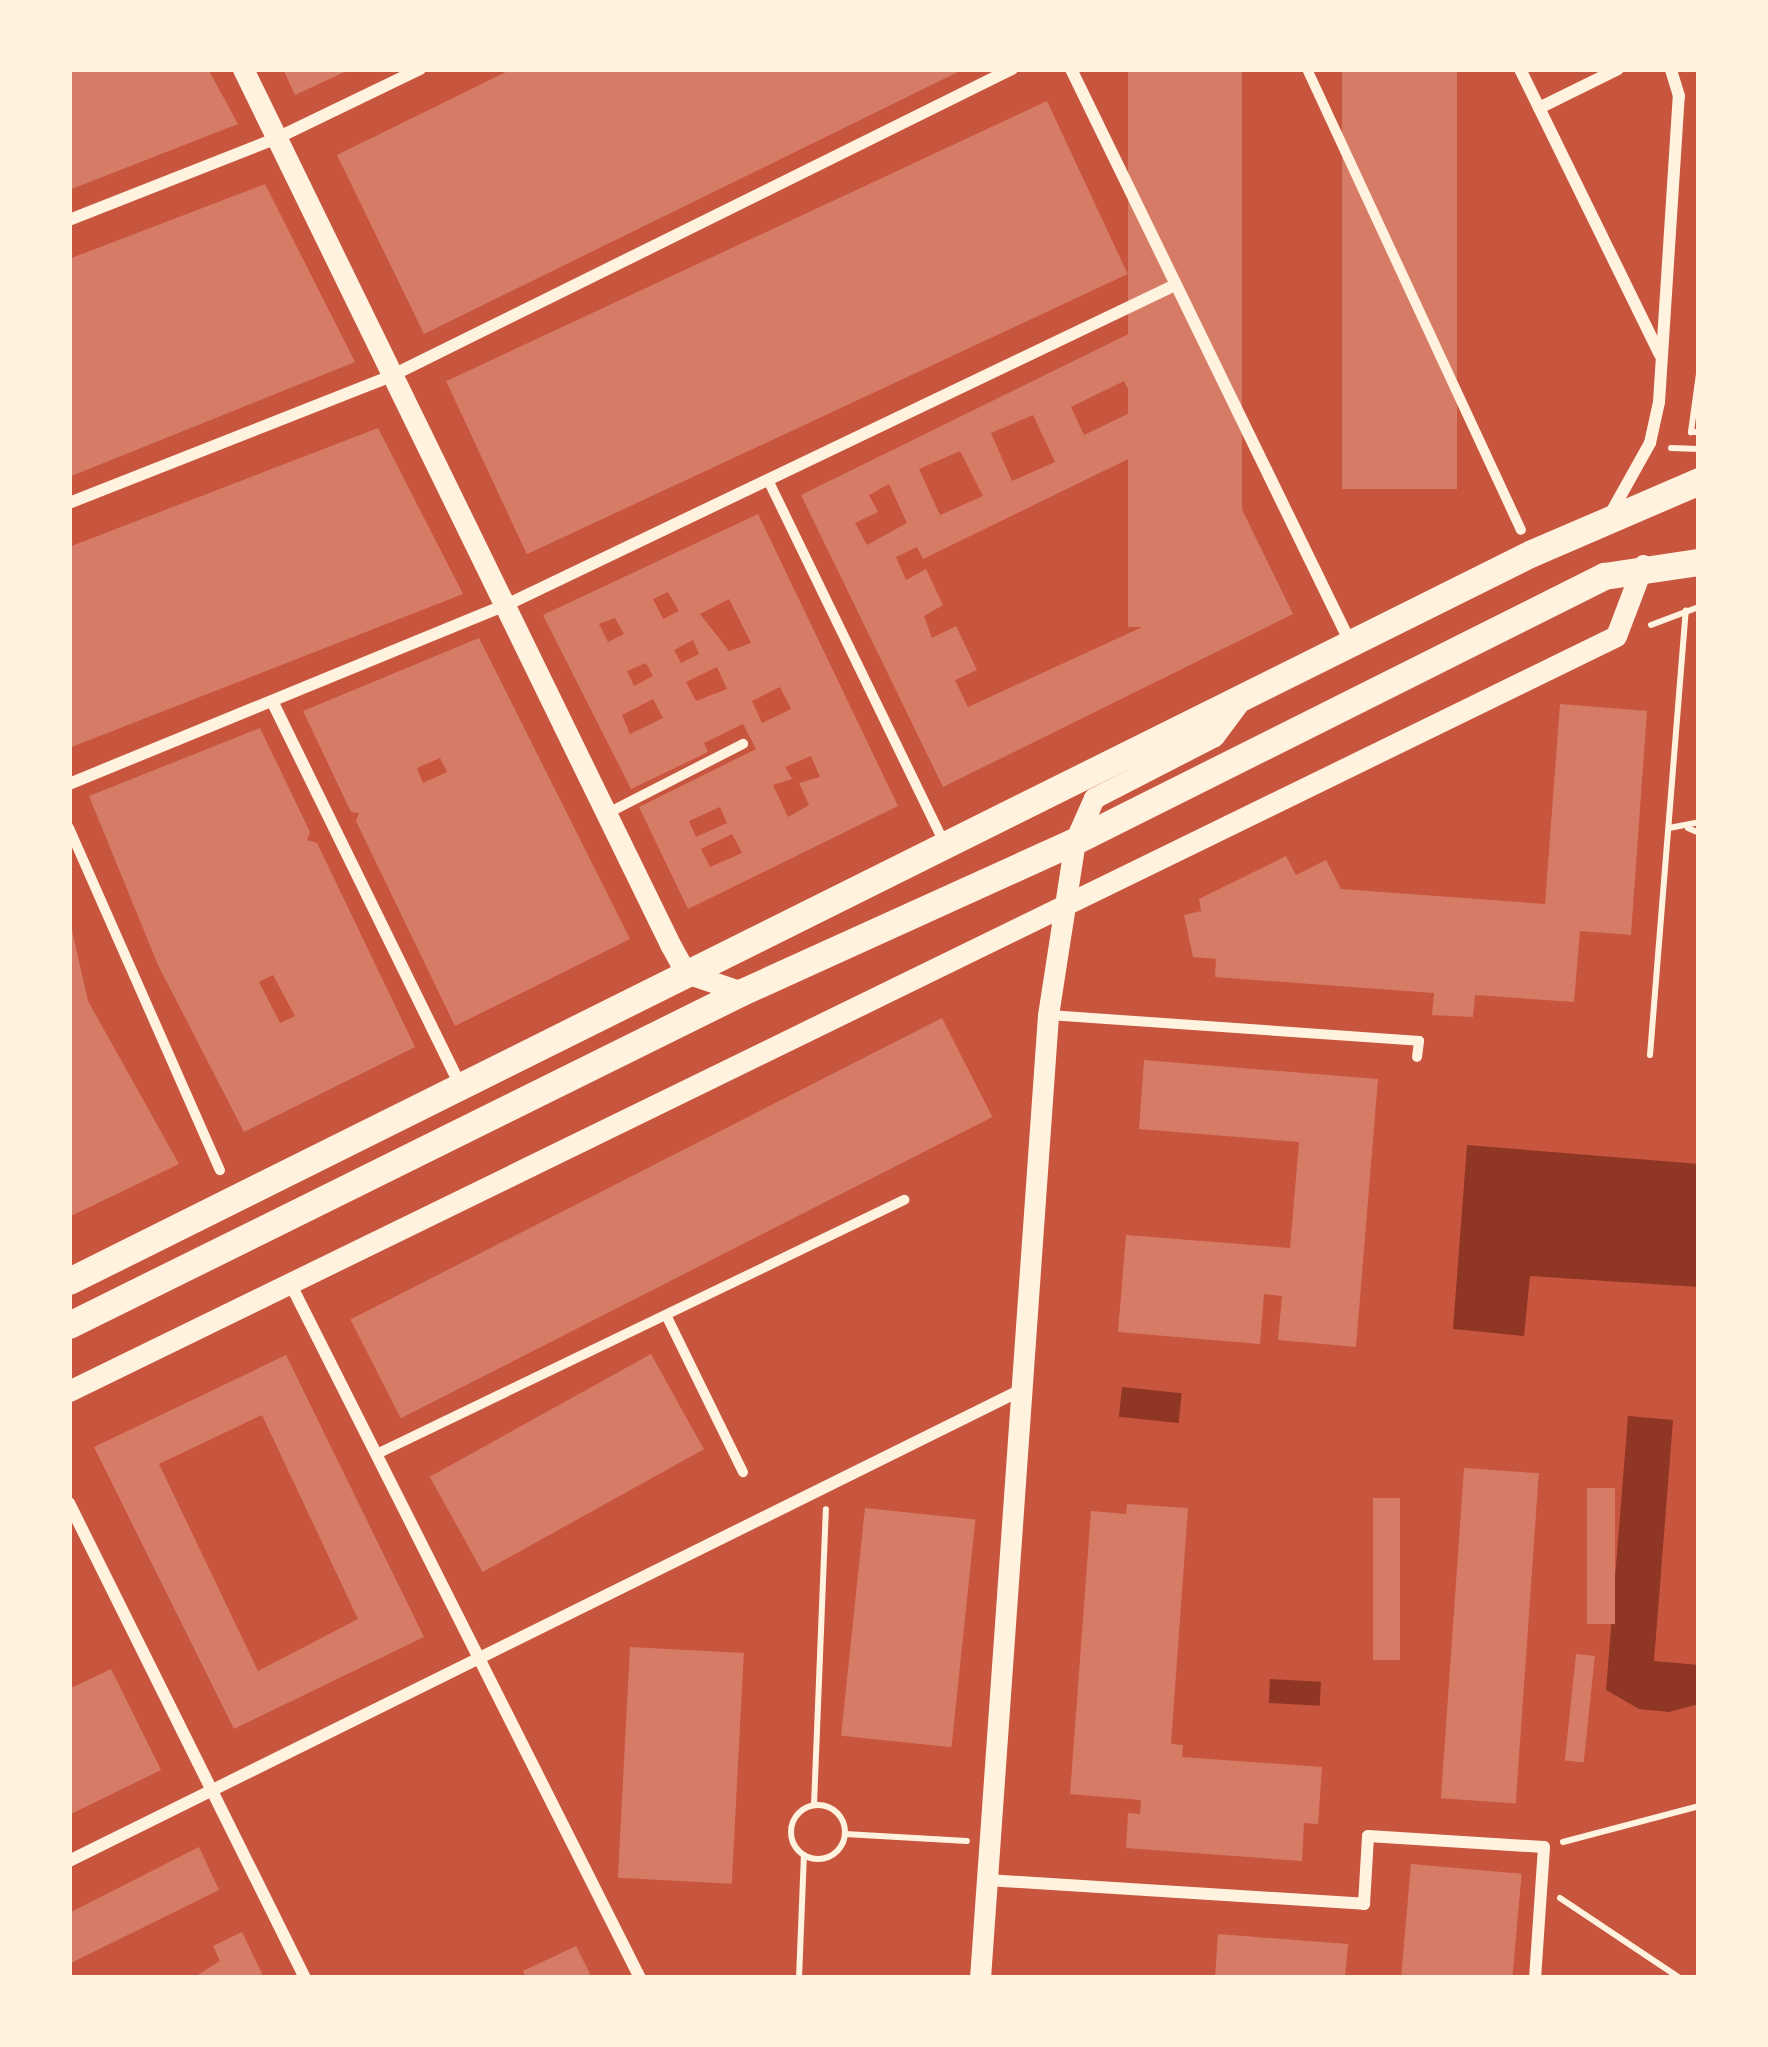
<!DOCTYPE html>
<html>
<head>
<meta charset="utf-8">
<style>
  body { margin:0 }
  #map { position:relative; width:1768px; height:2047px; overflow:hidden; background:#c8553d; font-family:"PT Sans",sans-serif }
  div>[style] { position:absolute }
  .water>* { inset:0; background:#8f3625; transform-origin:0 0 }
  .building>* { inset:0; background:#d67c66; transform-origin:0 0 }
  .path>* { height:6px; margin:-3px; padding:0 3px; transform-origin:3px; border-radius:3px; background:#fff3e0 }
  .path>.ring { margin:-3px; padding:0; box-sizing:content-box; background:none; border:6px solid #fff3e0; border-radius:50% }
  .pedestrian>* { height:10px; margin:-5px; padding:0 5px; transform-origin:5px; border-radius:5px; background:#fff3e0 }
  .minor>* { height:12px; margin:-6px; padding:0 6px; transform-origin:6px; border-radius:6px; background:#fff3e0 }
  .tertiary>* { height:21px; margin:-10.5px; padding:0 10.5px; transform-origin:10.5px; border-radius:10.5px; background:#fff3e0 }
  .primary>* { height:27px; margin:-13.5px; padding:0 13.5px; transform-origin:13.5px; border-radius:13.5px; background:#fff3e0 }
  span { translate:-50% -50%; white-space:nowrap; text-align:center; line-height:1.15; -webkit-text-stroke:9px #fff3e0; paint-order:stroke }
  .frame { position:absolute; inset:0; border:72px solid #fff3e0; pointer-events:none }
</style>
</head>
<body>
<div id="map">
  <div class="water">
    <div style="clip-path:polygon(1467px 1145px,1699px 1164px,1699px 1287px,1530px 1276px,1524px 1336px,1453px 1329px)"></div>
    <div style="left:1122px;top:1387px;width:60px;height:30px;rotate:6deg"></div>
    <div style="clip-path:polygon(1628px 1416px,1673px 1420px,1654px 1661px,1699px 1665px,1699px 1704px,1669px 1712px,1639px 1709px,1606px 1690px)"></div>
    <div style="left:1270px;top:1679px;width:51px;height:24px;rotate:3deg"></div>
  </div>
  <div class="building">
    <div style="clip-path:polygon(69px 69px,208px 69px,238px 124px,69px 190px)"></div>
    <div style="clip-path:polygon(283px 69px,351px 69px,295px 95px)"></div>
    <div style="clip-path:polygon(512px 69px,964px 69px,424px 334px,337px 155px)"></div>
    <div style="left:1128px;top:69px;width:114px;height:558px"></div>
    <div style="left:1342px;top:69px;width:115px;height:420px"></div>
    <div style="left:1047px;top:101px;width:191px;height:663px;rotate:65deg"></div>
    <div style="clip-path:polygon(265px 184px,355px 362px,69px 477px,69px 259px)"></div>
    <div style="clip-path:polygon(evenodd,1151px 323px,1293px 614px,943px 787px,801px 495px,1151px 323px,1124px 381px,1138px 409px,1084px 435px,1071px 407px,1124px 381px,1151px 323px,1033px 415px,1055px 462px,1012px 481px,991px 433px,1033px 415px,1151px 323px,1155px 446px,1225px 589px,968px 707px,955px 680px,977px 670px,956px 626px,932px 638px,924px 616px,943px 605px,926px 569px,906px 580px,896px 557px,917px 547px,923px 559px,1155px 446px,1151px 323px,960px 451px,983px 496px,940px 515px,919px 469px,960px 451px,1151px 323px,889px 484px,907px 523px,867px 545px,855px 523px,878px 512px,869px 495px,889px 484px)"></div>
    <div style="clip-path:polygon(378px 428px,463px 594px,69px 748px,69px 547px)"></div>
    <div style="clip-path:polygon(evenodd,758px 514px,898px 806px,688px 909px,639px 807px,756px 749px,743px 724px,704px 743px,708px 752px,631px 789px,543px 615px,758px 514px,668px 592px,679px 611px,663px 619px,653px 599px,668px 592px,758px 514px,729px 599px,751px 643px,729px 651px,700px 614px,729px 599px,758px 514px,615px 618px,624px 634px,608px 642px,599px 624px,615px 618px,758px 514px,693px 640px,699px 654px,681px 663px,674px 650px,693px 640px,758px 514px,646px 663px,653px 676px,634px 686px,627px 671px,646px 663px,758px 514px,717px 667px,727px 689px,696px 701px,686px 682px,717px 667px,758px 514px,780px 687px,791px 709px,762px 723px,752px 701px,780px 687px,758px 514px,653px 699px,663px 718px,630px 734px,622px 715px,653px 699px,758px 514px,811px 756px,820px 777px,799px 783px,809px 805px,788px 817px,773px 785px,792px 779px,785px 767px,811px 756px,758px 514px,720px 807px,727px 823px,696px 837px,689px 821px,720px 807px,758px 514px,732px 834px,742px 853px,710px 867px,701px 849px,732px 834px)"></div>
    <div style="clip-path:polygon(evenodd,479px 638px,630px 939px,455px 1026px,356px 821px,359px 813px,351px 812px,303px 711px,479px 638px,440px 758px,447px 772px,423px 783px,417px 768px,440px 758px)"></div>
    <div style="clip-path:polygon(1560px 704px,1647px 711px,1631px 935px,1580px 931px,1574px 1002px,1475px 995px,1473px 1017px,1432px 1015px,1434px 993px,1215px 977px,1216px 959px,1193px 957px,1184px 915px,1201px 911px,1199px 899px,1286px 856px,1296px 875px,1326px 860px,1341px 889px,1545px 904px)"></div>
    <div style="clip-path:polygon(evenodd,260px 728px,310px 832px,307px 840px,317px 843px,415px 1047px,244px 1132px,158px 965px,89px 796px,260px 728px,273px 975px,295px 1016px,280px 1023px,259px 982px,273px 975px)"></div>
    <div style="clip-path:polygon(69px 917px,88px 1001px,179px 1164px,69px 1217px)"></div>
    <div style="left:942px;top:1018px;width:111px;height:664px;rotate:63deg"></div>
    <div style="clip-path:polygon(1144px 1060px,1378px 1079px,1356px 1347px,1278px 1340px,1282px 1296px,1264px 1294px,1260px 1344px,1118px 1332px,1126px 1235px,1290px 1248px,1299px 1142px,1139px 1129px)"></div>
    <div style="left:651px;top:1354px;width:109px;height:253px;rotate:61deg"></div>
    <div style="clip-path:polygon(evenodd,286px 1355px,424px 1637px,234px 1729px,94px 1447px,286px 1355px,262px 1415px,358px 1619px,258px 1671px,159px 1464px,262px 1415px)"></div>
    <div style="left:1464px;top:1468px;width:75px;height:331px;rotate:4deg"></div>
    <div style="left:1587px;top:1488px;width:28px;height:136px"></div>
    <div style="left:1373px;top:1498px;width:27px;height:162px"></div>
    <div style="clip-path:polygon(1127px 1504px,1188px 1508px,1171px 1744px,1183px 1745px,1182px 1757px,1322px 1767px,1318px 1824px,1304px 1823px,1302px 1861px,1126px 1848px,1128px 1813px,1140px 1814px,1141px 1800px,1070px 1794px,1091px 1511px,1126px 1514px)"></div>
    <div style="left:865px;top:1508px;width:111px;height:229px;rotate:6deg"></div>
    <div style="left:630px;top:1647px;width:114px;height:231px;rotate:3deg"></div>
    <div style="left:1576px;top:1654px;width:19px;height:107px;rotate:6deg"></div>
    <div style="clip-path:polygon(111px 1669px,161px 1770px,69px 1815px,69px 1689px)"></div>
    <div style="clip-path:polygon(199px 1847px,219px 1890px,69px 1964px,69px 1913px)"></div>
    <div style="left:1411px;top:1864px;width:111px;height:114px;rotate:5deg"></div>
    <div style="clip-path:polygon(242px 1932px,264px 1978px,193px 1978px,220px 1961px,213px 1946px)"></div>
    <div style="clip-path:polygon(1218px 1934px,1348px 1944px,1345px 1978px,1215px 1978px)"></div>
    <div style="clip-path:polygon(576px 1946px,592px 1978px,526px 1978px,523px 1971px)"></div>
  </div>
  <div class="path">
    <div style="left:1699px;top:374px;width:59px;rotate:97.9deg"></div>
    <div style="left:1691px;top:432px;width:8px"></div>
    <div style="left:1671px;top:448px;width:28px;rotate:2deg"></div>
    <div style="left:1651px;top:625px;width:51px;rotate:-20.6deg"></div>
    <div style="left:1669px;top:828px;width:31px;rotate:-11deg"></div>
    <div style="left:1688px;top:828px;width:12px;rotate:24deg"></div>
    <div style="left:1650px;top:1055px;width:446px;rotate:-85.4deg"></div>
    <div class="ring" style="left:791px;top:1805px;width:48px;height:48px"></div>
    <div style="left:814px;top:1805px;width:296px;rotate:-87.7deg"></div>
    <div style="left:845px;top:1834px;width:122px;rotate:3.3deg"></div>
    <div style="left:1563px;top:1842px;width:141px;rotate:-14.8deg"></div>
    <div style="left:1560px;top:1898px;width:144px;rotate:33.7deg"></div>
    <div style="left:799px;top:1978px;width:123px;rotate:-87.7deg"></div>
  </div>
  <div class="pedestrian">
    <div style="left:1307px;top:69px;width:508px;rotate:65.1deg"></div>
    <div style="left:768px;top:480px;width:405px;rotate:64.1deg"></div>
    <div style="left:606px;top:814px;width:154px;rotate:-27.1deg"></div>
    <div style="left:69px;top:828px;width:374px;rotate:66.2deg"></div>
    <div style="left:1049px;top:1015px;width:371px;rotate:4deg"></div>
    <div style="left:1419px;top:1041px;width:16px;rotate:97deg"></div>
    <div style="left:666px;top:1315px;width:175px;rotate:63.9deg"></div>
    <div style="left:381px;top:1452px;width:581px;rotate:-25.73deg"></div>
  </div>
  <div class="minor">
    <div style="left:1071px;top:69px;width:640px;rotate:64.04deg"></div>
    <div style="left:1520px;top:69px;width:318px;rotate:63.9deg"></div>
    <div style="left:1539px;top:108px;width:88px;rotate:-26.3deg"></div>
    <div style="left:69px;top:220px;width:224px;rotate:-21.5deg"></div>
    <div style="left:277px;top:138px;width:159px;rotate:-25.8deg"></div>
    <div style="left:69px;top:503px;width:344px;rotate:-21.5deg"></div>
    <div style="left:389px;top:377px;width:695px;rotate:-26.31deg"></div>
    <div style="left:1612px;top:511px;width:78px;rotate:-60.8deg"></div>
    <div style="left:1650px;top:443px;width:42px;rotate:-77.6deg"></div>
    <div style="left:1659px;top:402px;width:307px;rotate:-86.3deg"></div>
    <div style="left:1679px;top:96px;width:28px;rotate:-107deg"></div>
    <div style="left:273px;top:703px;width:424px;rotate:63.9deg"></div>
    <div style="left:69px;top:784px;width:472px;rotate:-22.3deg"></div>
    <div style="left:506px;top:605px;width:742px;rotate:-25.56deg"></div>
    <div style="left:290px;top:1283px;width:778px;rotate:63.27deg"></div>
    <div style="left:69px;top:1503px;width:530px;rotate:63.58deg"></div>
    <div style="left:69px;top:1861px;width:1062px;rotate:-26.32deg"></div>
    <div style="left:987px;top:1880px;width:378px;rotate:3.6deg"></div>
    <div style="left:1364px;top:1904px;width:68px;rotate:-86.6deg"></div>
    <div style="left:1368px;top:1836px;width:176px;rotate:3.6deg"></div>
    <div style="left:1544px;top:1847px;width:131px;rotate:93.9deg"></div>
  </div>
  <div class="tertiary">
    <div style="left:243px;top:69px;width:976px;rotate:63.99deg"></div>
    <div style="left:671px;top:946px;width:31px;rotate:61deg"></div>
    <div style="left:686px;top:973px;width:59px;rotate:18.7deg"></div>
    <div style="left:69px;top:1391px;width:1721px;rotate:-26.01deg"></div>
    <div style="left:1616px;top:636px;width:76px;rotate:-69.2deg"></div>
    <div style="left:980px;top:1978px;width:965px;rotate:-85.96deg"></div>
    <div style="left:1048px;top:1015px;width:176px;rotate:-81.2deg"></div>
    <div style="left:1075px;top:841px;width:47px;rotate:-66.2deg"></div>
    <div style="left:1094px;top:798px;width:135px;rotate:-27.3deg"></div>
    <div style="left:1214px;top:736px;width:44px;rotate:-53.4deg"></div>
  </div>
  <div class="primary">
    <div style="left:69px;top:1281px;width:1634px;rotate:-26.46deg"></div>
    <div style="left:1532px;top:553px;width:182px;rotate:-23.3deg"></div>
    <div style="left:69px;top:1325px;width:751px;rotate:-26.33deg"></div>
    <div style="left:742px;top:992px;width:366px;rotate:-24.4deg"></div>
    <div style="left:1075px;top:841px;width:592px;rotate:-26.61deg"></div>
    <div style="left:1604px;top:576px;width:96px;rotate:-8.4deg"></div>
  </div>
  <div class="frame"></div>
</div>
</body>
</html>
